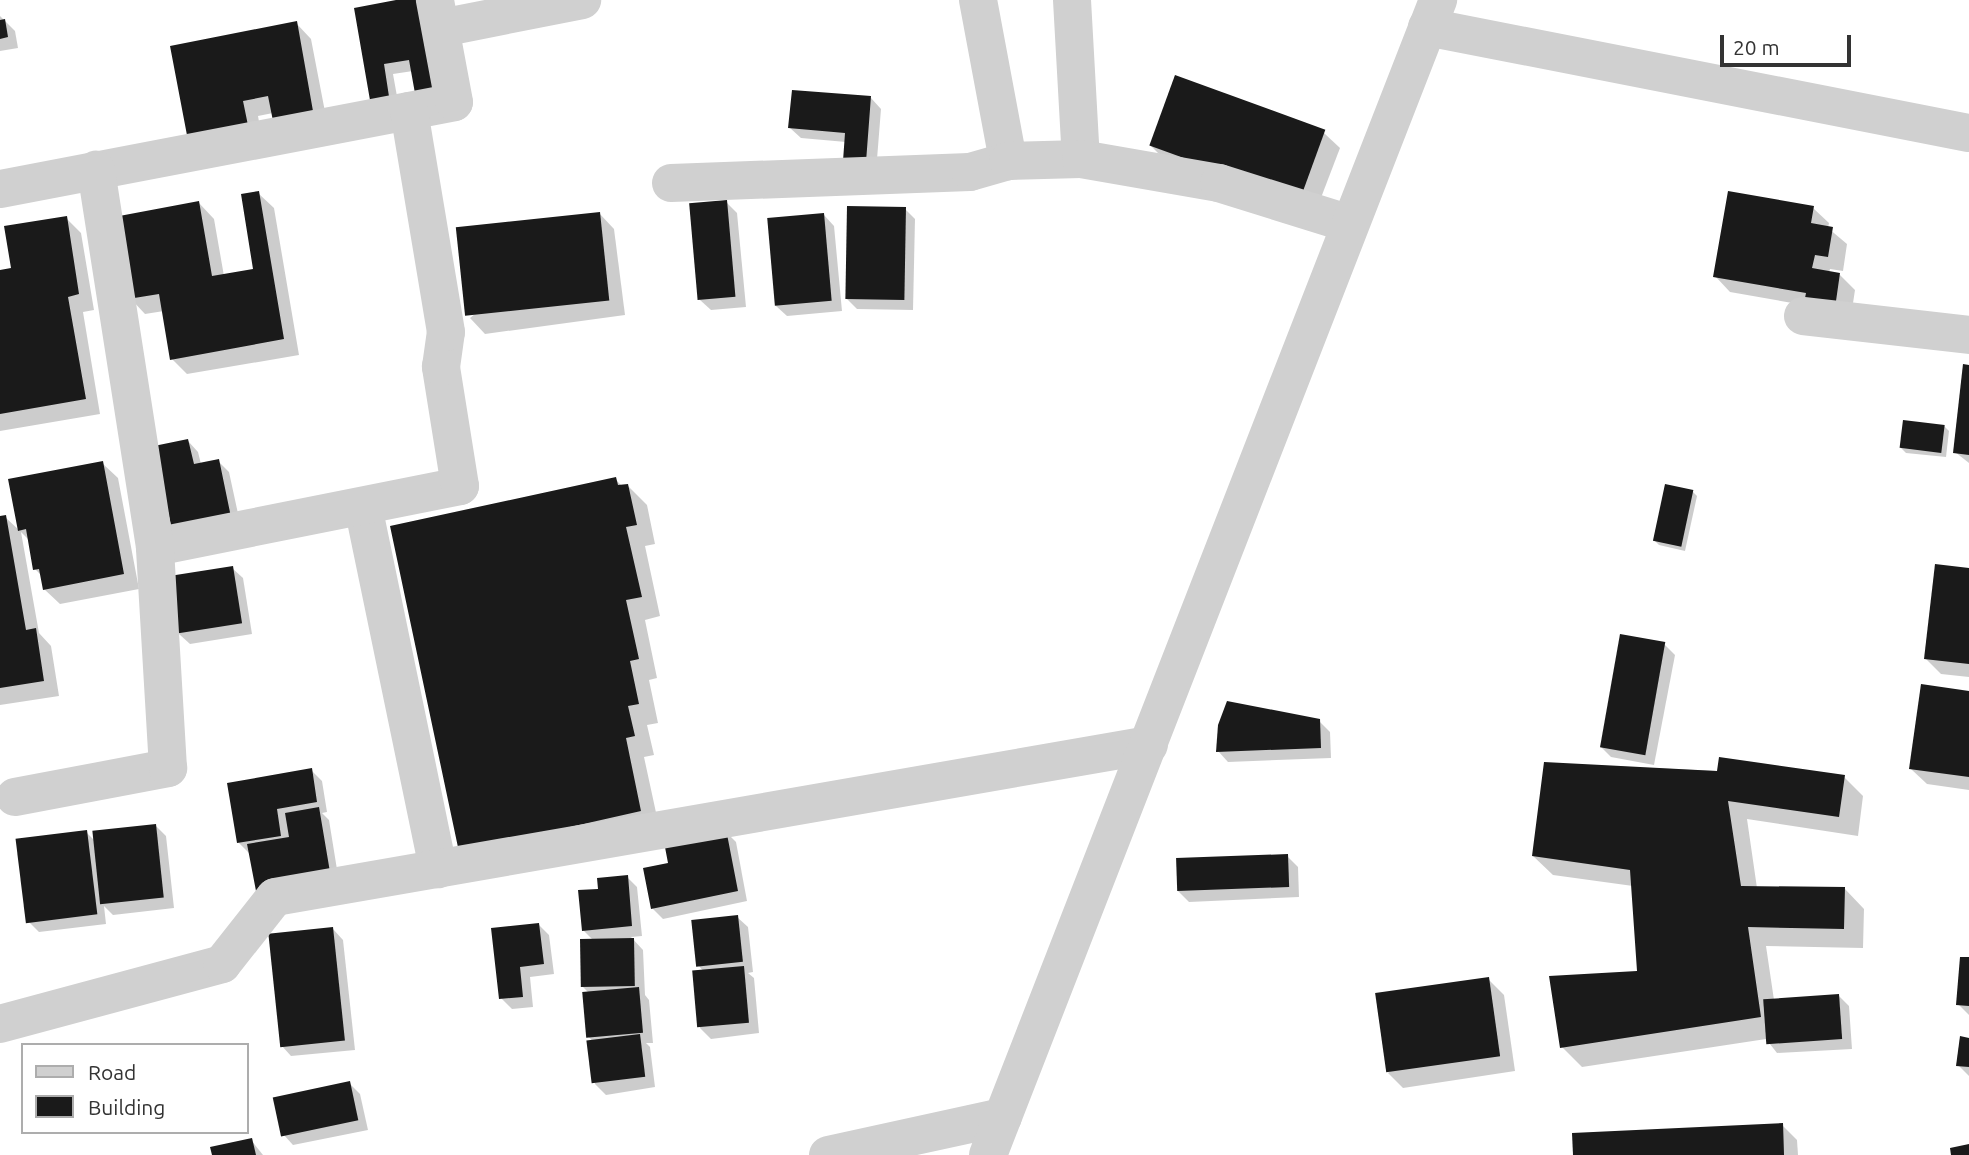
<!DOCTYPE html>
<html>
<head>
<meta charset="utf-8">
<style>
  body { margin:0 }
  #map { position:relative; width:1969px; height:1155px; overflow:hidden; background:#fff; font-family:Ubuntu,sans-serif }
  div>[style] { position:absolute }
  .shadow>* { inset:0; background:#0003 }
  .building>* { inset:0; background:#1a1a1a; transform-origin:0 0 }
  .minor>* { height:38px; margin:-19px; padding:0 19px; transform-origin:19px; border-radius:19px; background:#d0d0d0 }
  span { translate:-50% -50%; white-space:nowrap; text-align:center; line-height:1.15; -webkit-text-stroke:7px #fff; paint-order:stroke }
  .legend { position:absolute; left:21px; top:1043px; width:228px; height:91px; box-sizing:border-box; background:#fff; border:2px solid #adadad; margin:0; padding:9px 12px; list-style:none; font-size:21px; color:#333 }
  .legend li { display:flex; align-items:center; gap:14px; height:35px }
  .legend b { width:35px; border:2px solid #adadad }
  .scale { position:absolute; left:1720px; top:35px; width:131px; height:32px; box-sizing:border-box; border:4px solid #333; border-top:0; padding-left:9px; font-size:21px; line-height:24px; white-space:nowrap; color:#333; -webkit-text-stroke:5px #fff; paint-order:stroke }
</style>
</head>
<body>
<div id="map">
  <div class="shadow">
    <div style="clip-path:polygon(406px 0,413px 71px,393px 74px,400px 113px,383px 116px,357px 9px)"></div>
    <div style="clip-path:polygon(0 16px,15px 31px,18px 48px,0 51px)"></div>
    <div style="clip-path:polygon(296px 23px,311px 39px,331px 143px,273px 113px,258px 116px,265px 155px,192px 151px)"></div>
    <div style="clip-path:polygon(871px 98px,881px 109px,876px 172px,846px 142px,801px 138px,790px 128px)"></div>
    <div style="clip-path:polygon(1324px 133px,1340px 148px,1314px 216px,1165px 160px,1150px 145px)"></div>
    <div style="clip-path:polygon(258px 193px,274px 208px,299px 355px,187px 374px,172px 359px,164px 311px,145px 314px,130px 298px,199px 203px,214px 219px,224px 276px,255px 270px)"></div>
    <div style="clip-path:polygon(726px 202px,737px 213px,746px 307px,711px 310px,700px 300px)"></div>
    <div style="clip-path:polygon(1813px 208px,1829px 223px,1828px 228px,1847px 244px,1843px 271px,1830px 269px,1829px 273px,1840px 275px,1855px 290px,1850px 323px,1809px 306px,1730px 292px,1715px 276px)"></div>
    <div style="clip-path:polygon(905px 209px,915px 219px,913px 310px,857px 309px,846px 298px)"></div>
    <div style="clip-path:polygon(599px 213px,614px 229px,625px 315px,485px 334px,470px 318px)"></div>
    <div style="clip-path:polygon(824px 215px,834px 226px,842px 311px,787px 316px,776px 306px)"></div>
    <div style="clip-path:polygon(66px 218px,81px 233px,94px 310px,83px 312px,100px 414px,0 431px,0 271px,13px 269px)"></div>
    <div style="clip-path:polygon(1969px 366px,1969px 463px,1955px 452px)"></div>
    <div style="clip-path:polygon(1944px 426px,1949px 431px,1946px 457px,1906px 453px,1901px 448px)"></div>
    <div style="clip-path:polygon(188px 441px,198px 452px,201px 464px,218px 461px,229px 472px,242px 532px,185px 545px)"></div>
    <div style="clip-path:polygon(102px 463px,118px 478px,139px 589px,60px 604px,44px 589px,42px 576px,35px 569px,30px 541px,21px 532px,39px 633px,51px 646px,59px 696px,0 705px,0 517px,5px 517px,20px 531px,10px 481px)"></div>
    <div style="clip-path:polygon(615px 479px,622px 486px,627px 485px,647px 505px,655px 544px,645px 546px,660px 616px,645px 620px,657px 678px,649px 680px,658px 723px,647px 725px,654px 755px,644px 757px,660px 831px,480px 870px)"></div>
    <div style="clip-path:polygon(1692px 491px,1697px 496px,1685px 551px,1659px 545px,1654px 540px)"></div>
    <div style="clip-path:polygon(232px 568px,243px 578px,252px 634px,190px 644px,179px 634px)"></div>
    <div style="clip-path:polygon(1969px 570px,1969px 677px,1941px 674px,1926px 659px)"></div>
    <div style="clip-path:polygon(1664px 644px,1675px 655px,1654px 765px,1611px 757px,1600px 746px)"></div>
    <div style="clip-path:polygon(1969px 692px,1969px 790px,1927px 784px,1911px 769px)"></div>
    <div style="clip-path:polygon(1319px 721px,1330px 732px,1331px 758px,1228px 762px,1218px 751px)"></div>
    <div style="clip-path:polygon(1546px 763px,1844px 777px,1863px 796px,1858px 836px,1747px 819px,1757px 888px,1845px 889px,1864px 909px,1863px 948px,1766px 946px,1774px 1000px,1839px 996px,1849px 1006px,1852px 1049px,1777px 1053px,1766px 1039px,1582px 1067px,1562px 1047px,1639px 973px,1633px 886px,1553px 875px,1533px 856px)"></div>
    <div style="clip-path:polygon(311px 770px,322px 781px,327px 812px,322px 813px,329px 820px,340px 888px,249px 853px,238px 842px)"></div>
    <div style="clip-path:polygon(155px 825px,166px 836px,174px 908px,113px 915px,104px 906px,106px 924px,39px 932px,28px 921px,86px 832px,95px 841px)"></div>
    <div style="clip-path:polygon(725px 831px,736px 842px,747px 901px,663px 919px,653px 909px,670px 864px)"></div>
    <div style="clip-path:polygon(1287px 856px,1298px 867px,1299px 897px,1189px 902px,1178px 891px)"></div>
    <div style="clip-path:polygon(627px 877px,637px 887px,642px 936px,631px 937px,643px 950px,645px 995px,649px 1000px,653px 1043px,646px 1043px,650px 1047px,655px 1087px,606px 1095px,595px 1084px,594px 1043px,588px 1036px,589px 993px,582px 986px,594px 941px,583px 930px,600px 891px)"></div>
    <div style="clip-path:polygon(737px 917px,748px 927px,753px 972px,748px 973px,754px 978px,759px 1033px,711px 1039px,700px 1028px,704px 972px,699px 966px)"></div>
    <div style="clip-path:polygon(539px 925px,549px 935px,554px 974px,530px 977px,533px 1007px,512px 1009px,501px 998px)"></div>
    <div style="clip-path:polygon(333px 929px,343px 940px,355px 1050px,291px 1056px,281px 1045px)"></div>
    <div style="clip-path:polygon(1969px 959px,1969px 1015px,1958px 1004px)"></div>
    <div style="clip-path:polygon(1488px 979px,1504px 995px,1515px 1071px,1403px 1088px,1388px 1073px)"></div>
    <div style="clip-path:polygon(1969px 1039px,1969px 1076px,1958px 1065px)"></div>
    <div style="clip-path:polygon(349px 1083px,360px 1094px,368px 1130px,293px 1145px,283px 1134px)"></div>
    <div style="clip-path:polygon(1782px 1125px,1797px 1140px,1798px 1155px,1575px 1155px)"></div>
    <div style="clip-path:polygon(251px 1140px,263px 1155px,214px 1155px)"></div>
  </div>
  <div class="building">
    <div style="clip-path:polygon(396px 0,418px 0,435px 95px,416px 99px,409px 60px,384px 64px,390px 103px,371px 106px,354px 8px)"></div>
    <div style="clip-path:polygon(5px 19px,8px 37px,0 39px,0 20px)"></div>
    <div style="clip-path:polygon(297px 21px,316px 128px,276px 136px,268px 96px,243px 101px,251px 140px,190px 151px,170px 46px)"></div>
    <div style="left:1175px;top:75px;width:160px;height:75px;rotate:20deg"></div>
    <div style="clip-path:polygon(792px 90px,871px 96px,866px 162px,843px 161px,845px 133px,788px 128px)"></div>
    <div style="clip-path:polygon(259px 191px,284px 339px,170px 360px,159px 294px,128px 299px,114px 217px,199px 201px,212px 276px,253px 269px,241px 194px)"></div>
    <div style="clip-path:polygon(1728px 191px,1814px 206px,1811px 223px,1833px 227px,1828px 257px,1815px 255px,1812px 268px,1840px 273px,1835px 308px,1804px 303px,1806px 293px,1713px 277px)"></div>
    <div style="left:727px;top:200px;width:97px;height:38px;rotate:85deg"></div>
    <div style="left:847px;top:206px;width:59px;height:93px;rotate:1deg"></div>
    <div style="left:600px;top:212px;width:89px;height:145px;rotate:84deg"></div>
    <div style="left:824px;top:213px;width:88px;height:57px;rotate:85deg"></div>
    <div style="clip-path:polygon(67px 216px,79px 294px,68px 297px,86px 399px,0 414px,0 270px,11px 268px,4px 226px)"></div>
    <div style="clip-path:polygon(1963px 364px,1969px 365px,1969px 455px,1953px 453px)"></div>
    <div style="left:1903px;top:420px;width:42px;height:28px;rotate:7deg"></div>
    <div style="clip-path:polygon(188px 439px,194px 464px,219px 459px,232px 522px,173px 535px,154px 446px)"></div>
    <div style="clip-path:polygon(103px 461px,124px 574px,43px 590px,39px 569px,33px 570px,26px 529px,18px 531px,8px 479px)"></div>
    <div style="clip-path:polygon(616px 477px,618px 485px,628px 484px,637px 525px,626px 527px,642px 597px,626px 600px,639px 659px,630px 661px,639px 704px,628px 706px,635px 736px,626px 738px,641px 811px,459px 852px,390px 526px)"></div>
    <div style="left:1665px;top:484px;width:29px;height:58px;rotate:12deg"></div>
    <div style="clip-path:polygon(6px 515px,26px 630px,36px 628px,44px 681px,0 688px,0 516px)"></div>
    <div style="clip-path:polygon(1935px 564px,1969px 568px,1969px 664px,1924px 659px)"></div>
    <div style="left:233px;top:566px;width:58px;height:66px;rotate:81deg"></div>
    <div style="left:1620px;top:634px;width:46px;height:115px;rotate:10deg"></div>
    <div style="clip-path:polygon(1921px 684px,1969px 691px,1969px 777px,1909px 769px)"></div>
    <div style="clip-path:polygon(1227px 701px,1320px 719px,1321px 748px,1216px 752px,1218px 725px)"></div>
    <div style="clip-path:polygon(1719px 757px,1845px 775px,1839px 817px,1728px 801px,1741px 886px,1845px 887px,1844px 929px,1748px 927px,1761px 1017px,1560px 1048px,1549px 976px,1637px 971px,1630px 870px,1532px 856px,1544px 762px,1717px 771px)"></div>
    <div style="clip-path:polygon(312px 768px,317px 802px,277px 809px,281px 836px,237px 843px,227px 783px)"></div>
    <div style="clip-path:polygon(319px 807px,331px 878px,256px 891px,247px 844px,289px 837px,285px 813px)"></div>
    <div style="left:156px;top:824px;width:74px;height:64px;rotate:84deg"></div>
    <div style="clip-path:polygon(726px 829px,738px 891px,651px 909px,643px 868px,668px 863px,664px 842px)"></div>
    <div style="left:87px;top:830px;width:85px;height:72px;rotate:83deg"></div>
    <div style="left:1288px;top:854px;width:33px;height:112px;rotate:88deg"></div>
    <div style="clip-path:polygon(628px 875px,632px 926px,582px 931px,578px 890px,598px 889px,597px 878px)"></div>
    <div style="left:738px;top:915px;width:47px;height:47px;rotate:84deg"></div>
    <div style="clip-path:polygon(539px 923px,544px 964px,520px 967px,523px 997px,499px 999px,491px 928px)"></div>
    <div style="left:333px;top:927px;width:114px;height:65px;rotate:84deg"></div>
    <div style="left:634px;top:938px;width:48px;height:54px;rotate:89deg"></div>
    <div style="clip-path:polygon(1960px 957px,1969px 957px,1969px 1006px,1956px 1005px)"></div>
    <div style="left:744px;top:966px;width:57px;height:52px;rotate:85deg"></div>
    <div style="left:1489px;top:977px;width:80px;height:115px;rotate:82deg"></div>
    <div style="left:639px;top:987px;width:46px;height:57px;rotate:85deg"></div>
    <div style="left:1839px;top:994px;width:45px;height:76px;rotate:86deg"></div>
    <div style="left:640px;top:1034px;width:43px;height:54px;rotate:83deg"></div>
    <div style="clip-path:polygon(1960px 1036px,1969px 1038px,1969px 1067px,1956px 1066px)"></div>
    <div style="left:350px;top:1081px;width:40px;height:79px;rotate:78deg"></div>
    <div style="clip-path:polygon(1783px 1123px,1784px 1155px,1573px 1155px,1572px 1133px)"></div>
    <div style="clip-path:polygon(252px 1138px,256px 1155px,212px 1155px,210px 1147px)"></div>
    <div style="clip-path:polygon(1969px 1144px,1969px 1155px,1951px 1155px,1950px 1148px)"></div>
  </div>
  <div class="minor">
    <div style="left:978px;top:0;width:164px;rotate:79.4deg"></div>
    <div style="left:1072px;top:0;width:159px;rotate:86.8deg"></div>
    <div style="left:1427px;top:27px;width:552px;rotate:11.07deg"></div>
    <div style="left:441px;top:28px;width:144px;rotate:-11.2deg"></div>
    <div style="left:671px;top:183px;width:299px;rotate:-2.1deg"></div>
    <div style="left:970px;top:172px;width:40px;rotate:-16deg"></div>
    <div style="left:1008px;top:161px;width:73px;rotate:-1.6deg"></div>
    <div style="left:1081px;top:159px;width:140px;rotate:9.9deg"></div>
    <div style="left:1219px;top:183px;width:137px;rotate:17.4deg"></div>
    <div style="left:0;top:189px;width:462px;rotate:-10.8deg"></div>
    <div style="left:454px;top:102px;width:104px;rotate:-100.6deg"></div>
    <div style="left:1803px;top:316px;width:167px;rotate:6.5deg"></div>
    <div style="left:363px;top:506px;width:371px;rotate:78.3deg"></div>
    <div style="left:155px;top:547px;width:311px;rotate:-11.3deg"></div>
    <div style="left:460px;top:486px;width:121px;rotate:-99.1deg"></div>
    <div style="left:441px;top:367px;width:35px;rotate:-82deg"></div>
    <div style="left:446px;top:332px;width:224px;rotate:-99.5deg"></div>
    <div style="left:15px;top:797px;width:156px;rotate:-10.7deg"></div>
    <div style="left:168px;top:768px;width:221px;rotate:-93.4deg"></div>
    <div style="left:155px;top:547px;width:382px;rotate:-98.9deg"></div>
    <div style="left:0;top:1024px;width:230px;rotate:-15.1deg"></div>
    <div style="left:222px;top:964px;width:85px;rotate:-51.7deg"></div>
    <div style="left:275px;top:897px;width:887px;rotate:-9.87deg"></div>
    <div style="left:828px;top:1155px;width:179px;rotate:-12.3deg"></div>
    <div style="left:988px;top:1155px;width:1240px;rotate:-68.71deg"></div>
  </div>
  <ul class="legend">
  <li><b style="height:9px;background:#d0d0d0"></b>Road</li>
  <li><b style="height:19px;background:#1a1a1a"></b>Building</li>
  </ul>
  <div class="scale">20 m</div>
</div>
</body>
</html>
